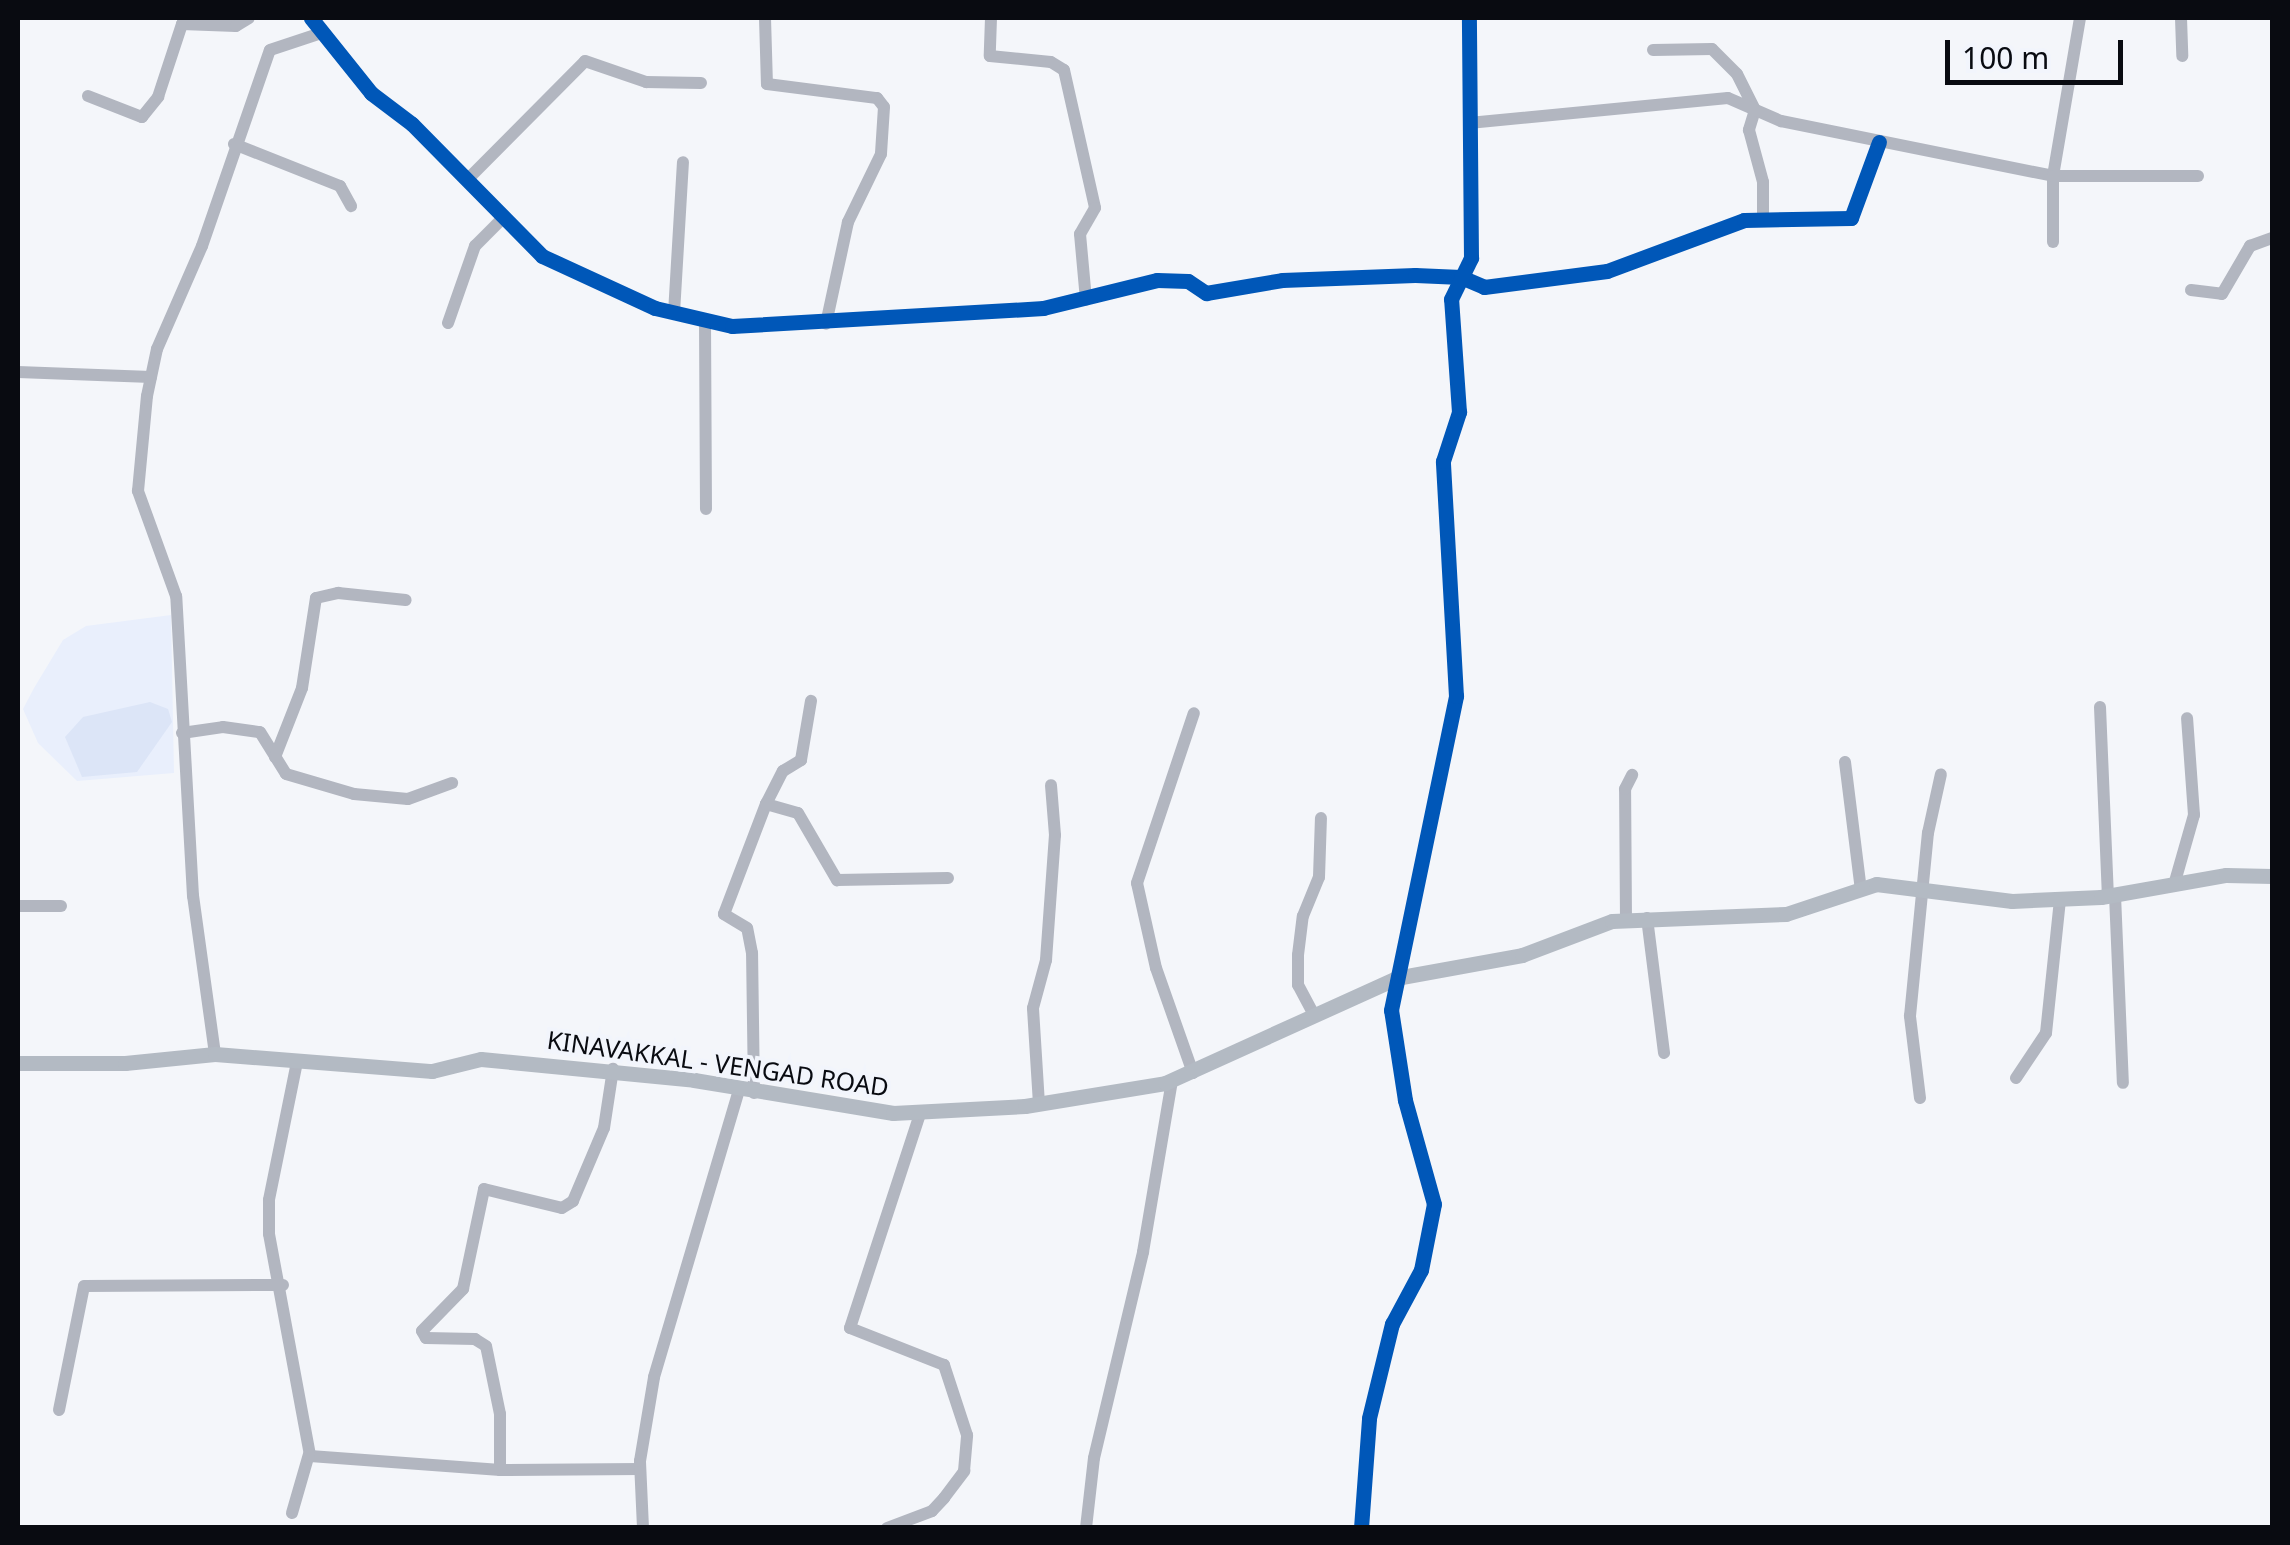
<!DOCTYPE html>
<html>
<head>
<meta charset="utf-8">
<style>
  body { margin:0 }
  #map { position:relative; width:2290px; height:1545px; overflow:hidden; background:#f4f6fa; font-family:"Noto Sans",sans-serif }
  div>[style] { position:absolute }
  .built>* { inset:0; background:#e9effc }
  .green>* { inset:0; background:#dce5f7 }
  .minor>* { height:12px; margin:-6px; padding:0 6px; transform-origin:6px; border-radius:6px; background:#b2b6c0 }
  .major>* { height:15px; margin:-7.5px; padding:0 7.5px; transform-origin:7.5px; border-radius:7.5px; background:#b3bac3 }
  .cycleway>* { height:15px; margin:-7.5px; padding:0 7.5px; transform-origin:7.5px; border-radius:7.5px; background:#0057b8 }
  span { translate:-50% -50%; white-space:nowrap; text-align:center; line-height:1.15; -webkit-text-stroke:8px #f2f5fc; paint-order:stroke }
  .street-label { font-size:25px; color:#090b11 }
  .frame { position:absolute; inset:0; border:20px solid #090b11; pointer-events:none }
  .scale { position:absolute; left:1945px; top:40px; width:178px; height:45px; box-sizing:border-box; border:5px solid #090b11; border-top:0; padding-left:12px; font-size:30px; line-height:35px; white-space:nowrap; color:#090b11; -webkit-text-stroke:8px #f2f5fc; paint-order:stroke }
</style>
</head>
<body>
<div id="map">
  <div class="built">
    <div style="clip-path:polygon(171px 615px,174px 773px,77px 781px,38px 743px,23px 709px,34px 688px,63px 640px,86px 626px)"></div>
  </div>
  <div class="green">
    <div style="clip-path:polygon(150px 702px,168px 709px,172px 722px,137px 772px,82px 777px,65px 737px,83px 717px)"></div>
  </div>
  <div class="minor">
    <div style="left:311px;top:18px;width:96px;rotate:51.3deg"></div>
    <div style="left:371px;top:93px;width:51px;rotate:37.1deg"></div>
    <div style="left:412px;top:124px;width:185px;rotate:45.4deg"></div>
    <div style="left:542px;top:256px;width:124px;rotate:24.7deg"></div>
    <div style="left:655px;top:308px;width:79px;rotate:13.2deg"></div>
    <div style="left:732px;top:326px;width:312px;rotate:-3.3deg"></div>
    <div style="left:1043px;top:308px;width:117px;rotate:-13.8deg"></div>
    <div style="left:1157px;top:280px;width:31px;rotate:2deg"></div>
    <div style="left:1188px;top:281px;width:22px;rotate:34deg"></div>
    <div style="left:1206px;top:293px;width:77px;rotate:-9.7deg"></div>
    <div style="left:1282px;top:280px;width:133px;rotate:-2.2deg"></div>
    <div style="left:1415px;top:275px;width:46px;rotate:2.5deg"></div>
    <div style="left:1461px;top:277px;width:25px;rotate:23deg"></div>
    <div style="left:1484px;top:287px;width:124px;rotate:-7.4deg"></div>
    <div style="left:1607px;top:271px;width:146px;rotate:-20.4deg"></div>
    <div style="left:1744px;top:220px;width:107px;rotate:-1.1deg"></div>
    <div style="left:1851px;top:218px;width:81px;rotate:-69.8deg"></div>
    <div style="left:765px;top:18px;width:66px;rotate:88.3deg"></div>
    <div style="left:767px;top:84px;width:111px;rotate:7.3deg"></div>
    <div style="left:877px;top:98px;width:11px;rotate:52deg"></div>
    <div style="left:884px;top:107px;width:47px;rotate:93.7deg"></div>
    <div style="left:881px;top:154px;width:76px;rotate:115.9deg"></div>
    <div style="left:848px;top:222px;width:104px;rotate:102.2deg"></div>
    <div style="left:991px;top:18px;width:38px;rotate:92deg"></div>
    <div style="left:990px;top:56px;width:61px;rotate:5.6deg"></div>
    <div style="left:1051px;top:62px;width:15px;rotate:32deg"></div>
    <div style="left:1064px;top:70px;width:141px;rotate:77.3deg"></div>
    <div style="left:1095px;top:208px;width:30px;rotate:120deg"></div>
    <div style="left:1080px;top:234px;width:66px;rotate:84.8deg"></div>
    <div style="left:2181px;top:18px;width:38px;rotate:88deg"></div>
    <div style="left:1653px;top:50px;width:59px;rotate:-1deg"></div>
    <div style="left:1712px;top:49px;width:35px;rotate:45deg"></div>
    <div style="left:1737px;top:74px;width:40px;rotate:63.4deg"></div>
    <div style="left:1755px;top:110px;width:21px;rotate:107deg"></div>
    <div style="left:1749px;top:130px;width:54px;rotate:74.9deg"></div>
    <div style="left:1763px;top:182px;width:34px;rotate:90deg"></div>
    <div style="left:88px;top:96px;width:58px;rotate:21.3deg"></div>
    <div style="left:142px;top:117px;width:26px;rotate:-51deg"></div>
    <div style="left:158px;top:97px;width:77px;rotate:-71.8deg"></div>
    <div style="left:182px;top:24px;width:54px;rotate:2.1deg"></div>
    <div style="left:236px;top:26px;width:15px;rotate:-32deg"></div>
    <div style="left:1469px;top:123px;width:260px;rotate:-5.5deg"></div>
    <div style="left:1728px;top:98px;width:58px;rotate:23.5deg"></div>
    <div style="left:1781px;top:121px;width:278px;rotate:11.4deg"></div>
    <div style="left:2053px;top:176px;width:160px;rotate:-80.3deg"></div>
    <div style="left:234px;top:144px;width:114px;rotate:21.6deg"></div>
    <div style="left:340px;top:186px;width:23px;rotate:61deg"></div>
    <div style="left:468px;top:179px;width:166px;rotate:-45.2deg"></div>
    <div style="left:585px;top:61px;width:65px;rotate:19deg"></div>
    <div style="left:646px;top:82px;width:55px;rotate:1deg"></div>
    <div style="left:2053px;top:242px;width:66px;rotate:-90deg"></div>
    <div style="left:2053px;top:176px;width:145px"></div>
    <div style="left:2191px;top:290px;width:31px;rotate:7deg"></div>
    <div style="left:2222px;top:294px;width:56px;rotate:-59.7deg"></div>
    <div style="left:2250px;top:246px;width:23px;rotate:-20deg"></div>
    <div style="left:674px;top:313px;width:151px;rotate:-86.6deg"></div>
    <div style="left:705px;top:321px;width:188px;rotate:89.7deg"></div>
    <div style="left:448px;top:323px;width:82px;rotate:-70.7deg"></div>
    <div style="left:475px;top:246px;width:42px;rotate:-45deg"></div>
    <div style="left:18px;top:372px;width:133px;rotate:2.2deg"></div>
    <div style="left:2100px;top:707px;width:189px;rotate:87.6deg"></div>
    <div style="left:182px;top:733px;width:41px;rotate:-8.3deg"></div>
    <div style="left:223px;top:727px;width:37px;rotate:8deg"></div>
    <div style="left:260px;top:732px;width:49px;rotate:58.2deg"></div>
    <div style="left:286px;top:774px;width:71px;rotate:16.4deg"></div>
    <div style="left:354px;top:794px;width:54px;rotate:5.3deg"></div>
    <div style="left:408px;top:799px;width:47px;rotate:-20deg"></div>
    <div style="left:275px;top:757px;width:74px;rotate:-68.6deg"></div>
    <div style="left:302px;top:688px;width:91px;rotate:-81.2deg"></div>
    <div style="left:316px;top:598px;width:23px;rotate:-13deg"></div>
    <div style="left:338px;top:593px;width:68px;rotate:5.9deg"></div>
    <div style="left:1845px;top:762px;width:129px;rotate:82.9deg"></div>
    <div style="left:766px;top:804px;width:37px;rotate:-63deg"></div>
    <div style="left:783px;top:771px;width:21px;rotate:-31deg"></div>
    <div style="left:801px;top:760px;width:60px;rotate:-80.4deg"></div>
    <div style="left:2174px;top:885px;width:73px;rotate:-74.1deg"></div>
    <div style="left:2194px;top:815px;width:97px;rotate:-94.1deg"></div>
    <div style="left:2115px;top:895px;width:188px;rotate:87.6deg"></div>
    <div style="left:18px;top:906px;width:43px"></div>
    <div style="left:1647px;top:918px;width:136px;rotate:82.8deg"></div>
    <div style="left:1626px;top:920px;width:131px;rotate:-90.4deg"></div>
    <div style="left:1625px;top:789px;width:16px;rotate:-63deg"></div>
    <div style="left:1313px;top:1013px;width:32px;rotate:-118deg"></div>
    <div style="left:1298px;top:985px;width:30px;rotate:-90deg"></div>
    <div style="left:1298px;top:955px;width:39px;rotate:-83deg"></div>
    <div style="left:1303px;top:916px;width:42px;rotate:-67.7deg"></div>
    <div style="left:1319px;top:877px;width:59px;rotate:-88.1deg"></div>
    <div style="left:215px;top:1054px;width:160px;rotate:-97.9deg"></div>
    <div style="left:193px;top:896px;width:300px;rotate:-93.2deg"></div>
    <div style="left:176px;top:596px;width:112px;rotate:-109.9deg"></div>
    <div style="left:138px;top:491px;width:95px;rotate:-84.6deg"></div>
    <div style="left:147px;top:396px;width:48px;rotate:-78deg"></div>
    <div style="left:157px;top:349px;width:112px;rotate:-66.4deg"></div>
    <div style="left:202px;top:246px;width:207px;rotate:-70.9deg"></div>
    <div style="left:270px;top:50px;width:54px;rotate:-18.4deg"></div>
    <div style="left:297px;top:1062px;width:141px;rotate:101.5deg"></div>
    <div style="left:269px;top:1200px;width:34px;rotate:90deg"></div>
    <div style="left:269px;top:1234px;width:226px;rotate:79.5deg"></div>
    <div style="left:310px;top:1456px;width:191px;rotate:4.2deg"></div>
    <div style="left:500px;top:1470px;width:140px;rotate:-0.4deg"></div>
    <div style="left:1193px;top:1073px;width:111px;rotate:-109.4deg"></div>
    <div style="left:1156px;top:968px;width:87px;rotate:-102.6deg"></div>
    <div style="left:1137px;top:883px;width:179px;rotate:-71.5deg"></div>
    <div style="left:2016px;top:1078px;width:54px;rotate:-56.3deg"></div>
    <div style="left:2046px;top:1033px;width:135px;rotate:-84deg"></div>
    <div style="left:754px;top:1093px;width:140px;rotate:-90.8deg"></div>
    <div style="left:752px;top:953px;width:25px;rotate:-101deg"></div>
    <div style="left:747px;top:928px;width:27px;rotate:-149deg"></div>
    <div style="left:724px;top:914px;width:118px;rotate:-69.1deg"></div>
    <div style="left:766px;top:804px;width:33px;rotate:16deg"></div>
    <div style="left:798px;top:813px;width:78px;rotate:59.8deg"></div>
    <div style="left:837px;top:880px;width:111px;rotate:-1deg"></div>
    <div style="left:1920px;top:1098px;width:83px;rotate:-97deg"></div>
    <div style="left:1910px;top:1016px;width:184px;rotate:-84.4deg"></div>
    <div style="left:1928px;top:833px;width:60px;rotate:-77.6deg"></div>
    <div style="left:1039px;top:1104px;width:96px;rotate:-93.6deg"></div>
    <div style="left:1033px;top:1008px;width:50px;rotate:-74.8deg"></div>
    <div style="left:1046px;top:960px;width:125px;rotate:-85.9deg"></div>
    <div style="left:1055px;top:835px;width:50px;rotate:-94.6deg"></div>
    <div style="left:59px;top:1410px;width:126px;rotate:-78.6deg"></div>
    <div style="left:84px;top:1286px;width:199px;rotate:-0.3deg"></div>
    <div style="left:500px;top:1470px;width:56px;rotate:-90deg"></div>
    <div style="left:500px;top:1414px;width:69px;rotate:-101.6deg"></div>
    <div style="left:486px;top:1346px;width:13px;rotate:-148deg"></div>
    <div style="left:475px;top:1339px;width:49px;rotate:-178.8deg"></div>
    <div style="left:426px;top:1338px;width:8px;rotate:-120deg"></div>
    <div style="left:422px;top:1331px;width:59px;rotate:-45.7deg"></div>
    <div style="left:463px;top:1289px;width:102px;rotate:-78.1deg"></div>
    <div style="left:484px;top:1189px;width:80px;rotate:13.7deg"></div>
    <div style="left:562px;top:1208px;width:13px;rotate:-32deg"></div>
    <div style="left:573px;top:1201px;width:79px;rotate:-67deg"></div>
    <div style="left:604px;top:1128px;width:60px;rotate:-81.3deg"></div>
    <div style="left:292px;top:1513px;width:61px;rotate:-73.9deg"></div>
    <div style="left:643px;top:1528px;width:67px;rotate:-92.6deg"></div>
    <div style="left:640px;top:1461px;width:85px;rotate:-80.5deg"></div>
    <div style="left:654px;top:1377px;width:299px;rotate:-73.5deg"></div>
    <div style="left:887px;top:1528px;width:48px;rotate:-20.7deg"></div>
    <div style="left:932px;top:1511px;width:18px;rotate:-47deg"></div>
    <div style="left:944px;top:1498px;width:34px;rotate:-53deg"></div>
    <div style="left:964px;top:1471px;width:36px;rotate:-85deg"></div>
    <div style="left:967px;top:1435px;width:74px;rotate:-108.2deg"></div>
    <div style="left:944px;top:1365px;width:101px;rotate:-158.5deg"></div>
    <div style="left:850px;top:1328px;width:228px;rotate:-71.9deg"></div>
    <div style="left:1086px;top:1528px;width:70px;rotate:-83.5deg"></div>
    <div style="left:1094px;top:1458px;width:212px;rotate:-76.6deg"></div>
    <div style="left:1143px;top:1252px;width:174px;rotate:-80.4deg"></div>
    <div style="left:1361px;top:1528px;width:110px;rotate:-85.8deg"></div>
    <div style="left:1369px;top:1418px;width:97px;rotate:-76.3deg"></div>
    <div style="left:1392px;top:1324px;width:61px;rotate:-61.8deg"></div>
    <div style="left:1421px;top:1270px;width:67px;rotate:-78.9deg"></div>
    <div style="left:1434px;top:1204px;width:108px;rotate:-105.6deg"></div>
    <div style="left:1405px;top:1100px;width:91px;rotate:-98.8deg"></div>
    <div style="left:1391px;top:1010px;width:321px;rotate:-78.3deg"></div>
    <div style="left:1456px;top:696px;width:235px;rotate:-93.2deg"></div>
    <div style="left:1443px;top:461px;width:52px;rotate:-71.9deg"></div>
    <div style="left:1459px;top:412px;width:113px;rotate:-94deg"></div>
    <div style="left:1451px;top:299px;width:46px;rotate:-64deg"></div>
    <div style="left:1471px;top:258px;width:240px;rotate:-90.5deg"></div>
  </div>
  <div class="major">
    <div style="left:18px;top:1063px;width:107px"></div>
    <div style="left:125px;top:1063px;width:90px;rotate:-5.7deg"></div>
    <div style="left:215px;top:1054px;width:218px;rotate:4.5deg"></div>
    <div style="left:432px;top:1071px;width:50px;rotate:-13.8deg"></div>
    <div style="left:481px;top:1059px;width:214px;rotate:5.6deg"></div>
    <div style="left:694px;top:1080px;width:202px;rotate:9.4deg"></div>
    <div style="left:893px;top:1113px;width:132px;rotate:-3deg"></div>
    <div style="left:1025px;top:1106px;width:142px;rotate:-9.3deg"></div>
    <div style="left:1165px;top:1083px;width:254px;rotate:-24.4deg"></div>
    <div style="left:1396px;top:978px;width:128px;rotate:-10.3deg"></div>
    <div style="left:1522px;top:955px;width:96px;rotate:-20.7deg"></div>
    <div style="left:1612px;top:921px;width:174px;rotate:-2.3deg"></div>
    <div style="left:1786px;top:914px;width:95px;rotate:-18.4deg"></div>
    <div style="left:1876px;top:884px;width:137px;rotate:7.1deg"></div>
    <div style="left:2012px;top:901px;width:89px;rotate:-2.6deg"></div>
    <div style="left:2101px;top:897px;width:127px;rotate:-10deg"></div>
    <div style="left:2226px;top:875px;width:46px;rotate:1.2deg"></div>
  </div>
  <div class="cycleway">
    <div style="left:311px;top:18px;width:96px;rotate:51.3deg"></div>
    <div style="left:371px;top:93px;width:51px;rotate:37.1deg"></div>
    <div style="left:412px;top:124px;width:185px;rotate:45.4deg"></div>
    <div style="left:542px;top:256px;width:124px;rotate:24.7deg"></div>
    <div style="left:655px;top:308px;width:79px;rotate:13.2deg"></div>
    <div style="left:732px;top:326px;width:312px;rotate:-3.3deg"></div>
    <div style="left:1043px;top:308px;width:117px;rotate:-13.8deg"></div>
    <div style="left:1157px;top:280px;width:31px;rotate:2deg"></div>
    <div style="left:1188px;top:281px;width:22px;rotate:34deg"></div>
    <div style="left:1206px;top:293px;width:77px;rotate:-9.7deg"></div>
    <div style="left:1282px;top:280px;width:133px;rotate:-2.2deg"></div>
    <div style="left:1415px;top:275px;width:46px;rotate:2.5deg"></div>
    <div style="left:1461px;top:277px;width:25px;rotate:23deg"></div>
    <div style="left:1484px;top:287px;width:124px;rotate:-7.4deg"></div>
    <div style="left:1607px;top:271px;width:146px;rotate:-20.4deg"></div>
    <div style="left:1744px;top:220px;width:107px;rotate:-1.1deg"></div>
    <div style="left:1851px;top:218px;width:81px;rotate:-69.8deg"></div>
    <div style="left:1361px;top:1528px;width:110px;rotate:-85.8deg"></div>
    <div style="left:1369px;top:1418px;width:97px;rotate:-76.3deg"></div>
    <div style="left:1392px;top:1324px;width:61px;rotate:-61.8deg"></div>
    <div style="left:1421px;top:1270px;width:67px;rotate:-78.9deg"></div>
    <div style="left:1434px;top:1204px;width:108px;rotate:-105.6deg"></div>
    <div style="left:1405px;top:1100px;width:91px;rotate:-98.8deg"></div>
    <div style="left:1391px;top:1010px;width:321px;rotate:-78.3deg"></div>
    <div style="left:1456px;top:696px;width:235px;rotate:-93.2deg"></div>
    <div style="left:1443px;top:461px;width:52px;rotate:-71.9deg"></div>
    <div style="left:1459px;top:412px;width:113px;rotate:-94deg"></div>
    <div style="left:1451px;top:299px;width:46px;rotate:-64deg"></div>
    <div style="left:1471px;top:258px;width:240px;rotate:-90.5deg"></div>
  </div>
  <div class="street-label">
    <span style="left:718px;top:1063px;rotate:8deg">KINAVAKKAL - VENGAD ROAD</span>
  </div>
  <div class="frame"></div>
  <div class="scale">100 m</div>
</div>
</body>
</html>
